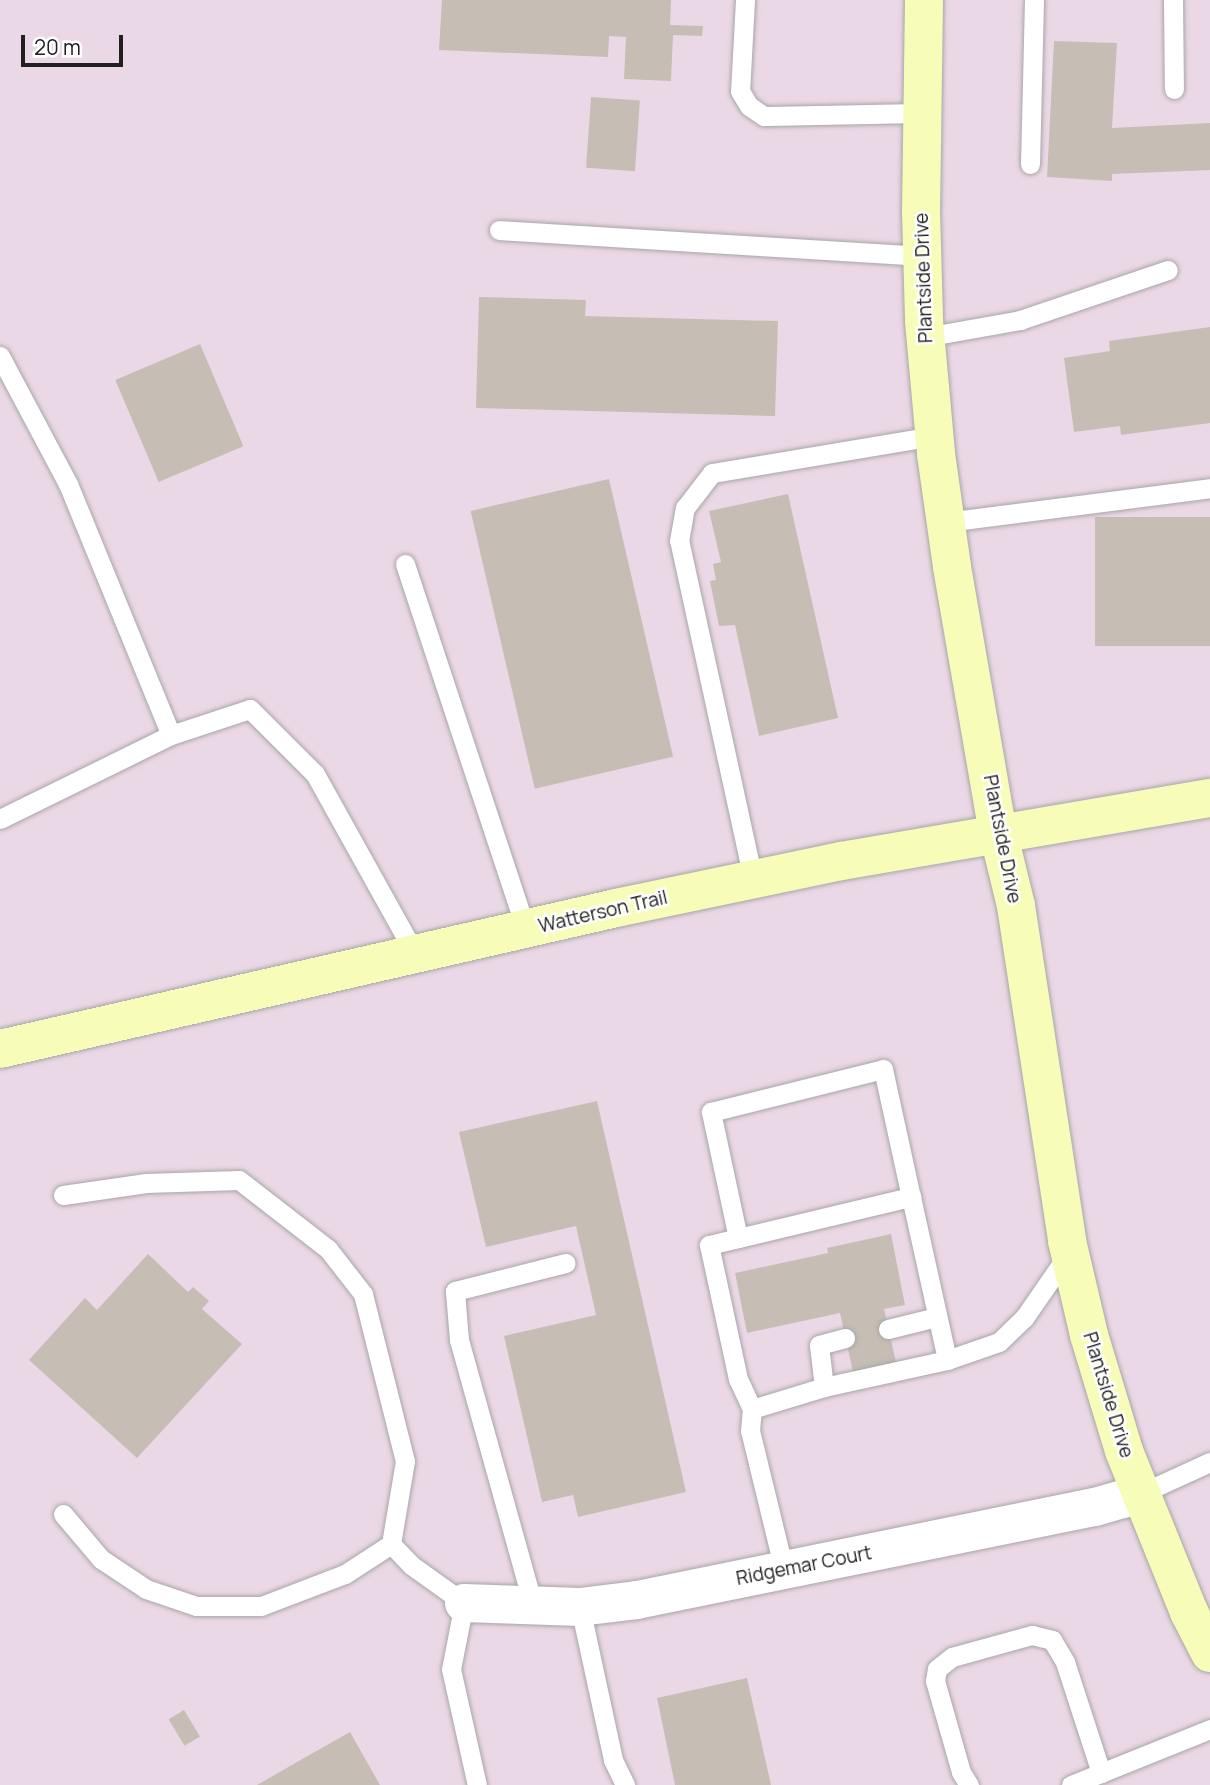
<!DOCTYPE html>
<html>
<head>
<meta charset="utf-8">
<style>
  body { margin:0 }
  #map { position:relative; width:1210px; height:1785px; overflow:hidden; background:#f1eee6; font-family:Manrope,sans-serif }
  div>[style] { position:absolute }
  .industrial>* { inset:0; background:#ebd8e6; transform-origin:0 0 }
  .building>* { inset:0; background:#c6beb5; transform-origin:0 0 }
  .roads { filter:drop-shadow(0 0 2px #a7a7a7) drop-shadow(0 0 2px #a7a7a7) }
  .lane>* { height:19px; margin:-9.5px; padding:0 9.5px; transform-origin:9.5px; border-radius:9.5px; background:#fff }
  .street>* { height:38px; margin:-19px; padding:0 19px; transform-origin:19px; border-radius:19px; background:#fff }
  .secondary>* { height:38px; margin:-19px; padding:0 19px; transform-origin:19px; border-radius:19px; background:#f7fdb8 }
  span { translate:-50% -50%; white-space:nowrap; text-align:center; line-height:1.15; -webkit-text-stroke:5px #fff; paint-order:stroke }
  .street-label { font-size:19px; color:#202020 }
  .scale { position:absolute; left:21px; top:35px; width:102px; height:32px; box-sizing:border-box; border:4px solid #202020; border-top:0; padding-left:9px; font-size:21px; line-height:24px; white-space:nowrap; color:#202020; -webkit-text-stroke:5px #fff; paint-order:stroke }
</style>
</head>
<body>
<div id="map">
  <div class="industrial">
    <div style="left:0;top:0;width:1210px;height:1785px"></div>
  </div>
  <div class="building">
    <div style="clip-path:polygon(442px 0,671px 0,670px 25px,703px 26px,702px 36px,673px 35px,671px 81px,624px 79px,626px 37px,609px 36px,608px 57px,439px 50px)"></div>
    <div style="clip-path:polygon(1054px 41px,1117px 43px,1112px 128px,1210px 123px,1210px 170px,1112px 174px,1112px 181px,1047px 177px)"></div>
    <div style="left:591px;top:97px;width:49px;height:71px;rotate:4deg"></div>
    <div style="clip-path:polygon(479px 297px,586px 300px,585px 316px,778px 321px,775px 416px,476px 408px)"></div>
    <div style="clip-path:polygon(1210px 327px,1210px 423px,1121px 435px,1120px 426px,1074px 432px,1064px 358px,1110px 351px,1109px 341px)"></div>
    <div style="left:200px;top:344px;width:111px;height:92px;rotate:67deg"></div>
    <div style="left:609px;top:479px;width:285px;height:142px;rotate:77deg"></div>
    <div style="clip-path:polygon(788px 494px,838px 718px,759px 736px,735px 625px,719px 626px,710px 581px,716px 580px,713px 564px,721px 562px,709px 511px)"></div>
    <div style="left:1210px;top:517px;width:129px;height:115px;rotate:90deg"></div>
    <div style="clip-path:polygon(597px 1101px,686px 1492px,578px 1517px,573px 1495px,542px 1502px,504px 1336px,596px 1315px,576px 1226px,486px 1247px,459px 1132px)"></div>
    <div style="clip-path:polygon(891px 1234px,905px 1305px,884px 1309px,896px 1362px,853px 1372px,840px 1313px,747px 1333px,735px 1273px,828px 1253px,827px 1248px)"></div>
    <div style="clip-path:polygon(148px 1254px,188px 1292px,193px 1287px,209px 1301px,202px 1309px,242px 1344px,137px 1458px,29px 1360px,85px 1298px,97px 1310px)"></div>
    <div style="clip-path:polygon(747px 1678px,771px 1785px,675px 1785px,657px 1698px)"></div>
    <div style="left:184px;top:1710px;width:31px;height:18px;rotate:59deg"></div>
    <div style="clip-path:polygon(350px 1732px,380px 1785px,257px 1785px,311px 1754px)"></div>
  </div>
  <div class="roads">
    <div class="lane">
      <div style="left:745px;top:0;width:91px;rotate:93.1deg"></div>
      <div style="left:740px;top:91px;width:17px;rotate:59deg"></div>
      <div style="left:749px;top:106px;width:18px;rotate:34deg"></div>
      <div style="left:764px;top:116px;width:159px;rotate:-1.1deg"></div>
      <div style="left:1173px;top:0;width:89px;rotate:89.4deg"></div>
      <div style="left:1030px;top:164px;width:164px;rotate:-88.6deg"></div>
      <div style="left:499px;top:230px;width:424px;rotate:3.5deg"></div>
      <div style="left:925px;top:337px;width:97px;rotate:-10.1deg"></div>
      <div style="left:1020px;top:320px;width:156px;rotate:-18.7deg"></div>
      <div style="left:0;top:356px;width:145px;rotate:62deg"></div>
      <div style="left:68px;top:484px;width:271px;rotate:67.7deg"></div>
      <div style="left:946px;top:522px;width:266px;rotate:-7.3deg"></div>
      <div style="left:405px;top:564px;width:385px;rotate:71.7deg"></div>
      <div style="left:0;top:819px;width:191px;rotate:-26.2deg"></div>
      <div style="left:171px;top:735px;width:83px;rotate:-18.2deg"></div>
      <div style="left:250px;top:709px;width:92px;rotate:45deg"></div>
      <div style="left:315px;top:774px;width:206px;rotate:60.9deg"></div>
      <div style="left:753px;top:879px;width:346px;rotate:-102.3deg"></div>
      <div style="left:679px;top:541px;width:34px;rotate:-80deg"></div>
      <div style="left:685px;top:508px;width:44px;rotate:-52.4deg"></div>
      <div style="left:712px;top:473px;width:225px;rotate:-9.5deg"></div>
      <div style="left:63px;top:1195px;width:84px;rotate:-8.2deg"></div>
      <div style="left:146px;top:1183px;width:93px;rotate:-1.8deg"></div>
      <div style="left:239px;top:1180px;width:113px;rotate:37.8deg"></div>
      <div style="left:328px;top:1249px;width:57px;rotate:52.1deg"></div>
      <div style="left:363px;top:1294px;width:172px;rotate:75.9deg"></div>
      <div style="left:405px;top:1461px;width:84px;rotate:99.6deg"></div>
      <div style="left:391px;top:1544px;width:29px;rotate:46deg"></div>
      <div style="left:411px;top:1565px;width:65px;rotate:35.6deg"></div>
      <div style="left:464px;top:1603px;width:67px;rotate:101.1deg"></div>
      <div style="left:451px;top:1669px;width:119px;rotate:77.4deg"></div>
      <div style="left:738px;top:1238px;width:129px;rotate:-102.1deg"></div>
      <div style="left:711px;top:1112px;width:177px;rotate:-14deg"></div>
      <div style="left:883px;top:1069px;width:131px;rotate:77.7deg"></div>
      <div style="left:888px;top:1329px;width:50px;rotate:-13.8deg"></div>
      <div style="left:824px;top:1387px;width:42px;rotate:-96.8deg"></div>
      <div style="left:819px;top:1345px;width:27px;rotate:-15deg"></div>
      <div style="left:752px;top:1409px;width:33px;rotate:-115deg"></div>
      <div style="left:738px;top:1379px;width:137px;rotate:-102.2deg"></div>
      <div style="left:709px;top:1245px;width:208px;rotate:-13.4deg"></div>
      <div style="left:911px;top:1197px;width:167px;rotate:77.5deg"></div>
      <div style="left:1140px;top:1494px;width:77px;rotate:-24.6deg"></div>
      <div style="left:63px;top:1514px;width:59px;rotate:49.8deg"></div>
      <div style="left:101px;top:1559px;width:54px;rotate:33.7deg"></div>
      <div style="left:146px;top:1589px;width:53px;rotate:18.8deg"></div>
      <div style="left:196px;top:1606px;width:65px"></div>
      <div style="left:261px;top:1606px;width:90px;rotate:-20.9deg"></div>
      <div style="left:345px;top:1574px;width:55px;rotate:-33.1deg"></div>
      <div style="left:784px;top:1570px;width:143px;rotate:-103.7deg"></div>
      <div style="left:750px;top:1431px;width:22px;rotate:-85deg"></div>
      <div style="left:752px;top:1409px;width:75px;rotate:-17deg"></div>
      <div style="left:824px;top:1387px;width:126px;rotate:-12.4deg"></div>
      <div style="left:947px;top:1360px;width:55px;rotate:-19.1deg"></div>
      <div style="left:999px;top:1342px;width:35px;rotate:-44deg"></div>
      <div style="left:1024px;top:1318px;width:79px;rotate:-55.3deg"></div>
      <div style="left:533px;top:1605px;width:275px;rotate:-105.6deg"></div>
      <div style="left:459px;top:1340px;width:49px;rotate:-94.7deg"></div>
      <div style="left:455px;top:1291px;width:114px;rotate:-14.2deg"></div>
      <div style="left:580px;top:1607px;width:157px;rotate:77.8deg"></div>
      <div style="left:613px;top:1760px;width:28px;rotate:64deg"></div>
      <div style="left:969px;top:1785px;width:15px;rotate:-122deg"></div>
      <div style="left:961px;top:1772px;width:95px;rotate:-105.9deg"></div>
      <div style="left:935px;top:1681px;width:12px;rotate:-81deg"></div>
      <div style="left:937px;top:1669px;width:19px;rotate:-39deg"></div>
      <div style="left:952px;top:1657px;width:83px;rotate:-15.4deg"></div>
      <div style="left:1032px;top:1635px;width:21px;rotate:14deg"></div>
      <div style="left:1052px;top:1640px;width:26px;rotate:59deg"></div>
      <div style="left:1065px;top:1662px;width:117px;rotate:72deg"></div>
      <div style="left:1071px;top:1785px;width:150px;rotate:-21.9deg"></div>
    </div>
    <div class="street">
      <div style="left:464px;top:1603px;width:116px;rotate:2deg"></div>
      <div style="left:580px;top:1607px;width:57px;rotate:-7deg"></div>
      <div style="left:637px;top:1600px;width:467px;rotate:-11.5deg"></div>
      <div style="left:1095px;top:1507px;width:47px;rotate:-16.1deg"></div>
    </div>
    <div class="secondary">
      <div style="left:924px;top:0;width:211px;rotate:90.8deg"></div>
      <div style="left:921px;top:211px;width:110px;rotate:88.4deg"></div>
      <div style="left:924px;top:321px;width:134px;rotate:84.8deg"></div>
      <div style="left:936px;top:454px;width:114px;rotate:81.9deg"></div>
      <div style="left:952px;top:567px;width:269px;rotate:80.2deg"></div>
      <div style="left:998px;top:832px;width:76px;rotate:76.3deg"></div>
      <div style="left:1016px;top:906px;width:339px;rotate:81.3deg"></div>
      <div style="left:1067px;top:1241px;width:97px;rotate:76.8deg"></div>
      <div style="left:1089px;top:1335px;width:121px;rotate:73.2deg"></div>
      <div style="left:1124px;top:1451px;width:174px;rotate:68deg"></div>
      <div style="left:1189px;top:1612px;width:46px;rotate:62.9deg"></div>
      <div style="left:0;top:1049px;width:632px;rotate:-12.89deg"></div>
      <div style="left:616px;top:908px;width:230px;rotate:-11.8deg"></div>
      <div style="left:841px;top:861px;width:374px;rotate:-9.7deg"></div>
    </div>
  </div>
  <div class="street-label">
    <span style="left:924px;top:278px;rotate:-92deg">Plantside Drive</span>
    <span style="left:1002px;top:839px;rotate:79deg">Plantside Drive</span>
    <span style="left:603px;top:912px;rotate:-13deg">Watterson Trail</span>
    <span style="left:1108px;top:1395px;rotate:73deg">Plantside Drive</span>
    <span style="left:804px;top:1566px;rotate:-11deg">Ridgemar Court</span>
  </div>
  <div class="scale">20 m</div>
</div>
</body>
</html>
